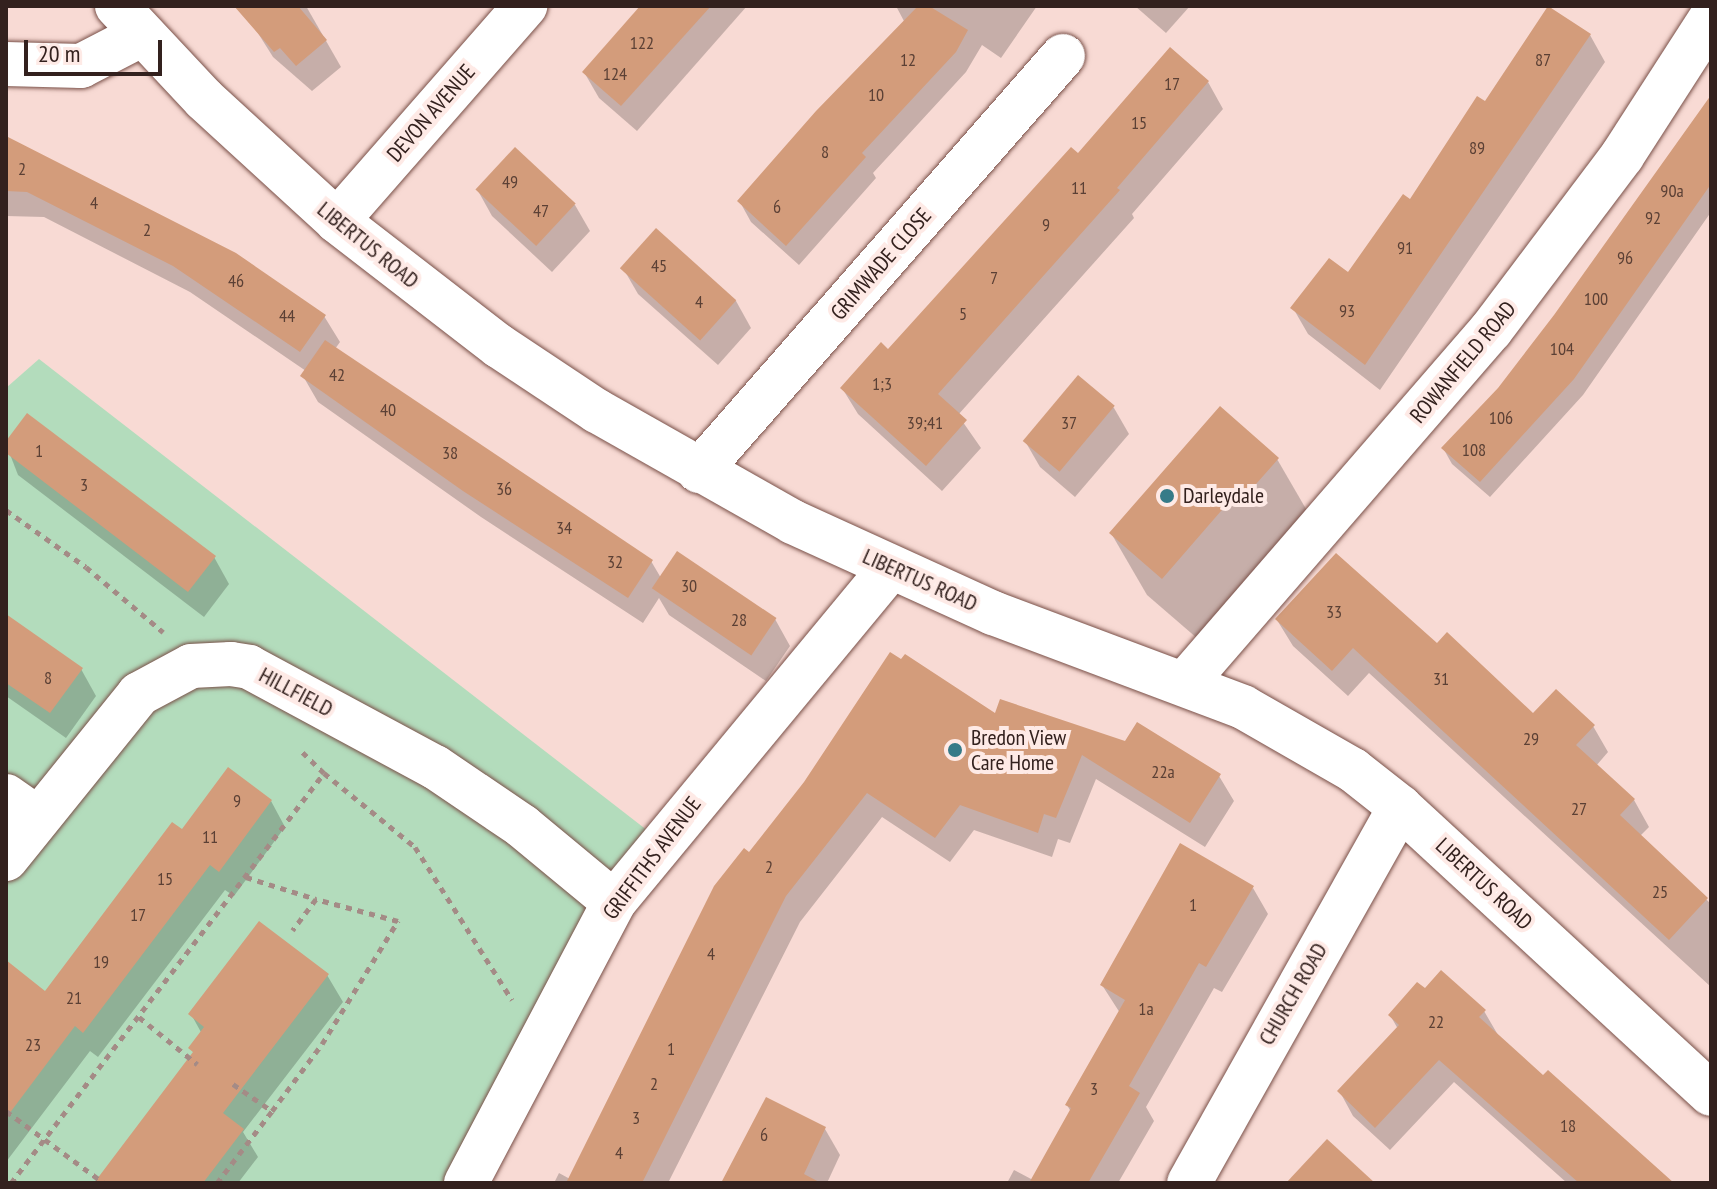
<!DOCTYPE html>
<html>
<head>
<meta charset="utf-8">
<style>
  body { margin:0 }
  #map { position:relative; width:1717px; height:1189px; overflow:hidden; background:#f8dad4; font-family:"PT Sans Narrow",sans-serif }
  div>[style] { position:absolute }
  .green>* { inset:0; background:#b3dcbc }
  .shadow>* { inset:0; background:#0003 }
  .building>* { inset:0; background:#d39c7b; transform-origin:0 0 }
  .path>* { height:5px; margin-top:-2.5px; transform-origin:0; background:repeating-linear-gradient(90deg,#a48b86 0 6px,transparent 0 12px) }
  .roads { filter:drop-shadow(0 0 2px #795048) drop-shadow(0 0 2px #795048) }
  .minor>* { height:44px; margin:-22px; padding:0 22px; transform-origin:22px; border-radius:22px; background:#fff }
  .tertiary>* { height:44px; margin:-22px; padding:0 22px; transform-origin:22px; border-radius:22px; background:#fff }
  .dots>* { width:22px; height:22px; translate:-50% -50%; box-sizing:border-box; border:4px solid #feeae6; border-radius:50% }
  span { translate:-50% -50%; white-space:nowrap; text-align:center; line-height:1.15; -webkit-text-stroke:8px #feeae6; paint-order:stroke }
  .number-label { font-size:18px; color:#5b4035 }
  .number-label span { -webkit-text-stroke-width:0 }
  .street-label { font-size:22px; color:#33211e }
  .poi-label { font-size:22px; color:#33211e }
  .left { translate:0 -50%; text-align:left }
  .frame { position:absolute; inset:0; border:8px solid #33211e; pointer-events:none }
  .scale { position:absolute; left:24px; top:40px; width:138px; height:36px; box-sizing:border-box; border:4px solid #33211e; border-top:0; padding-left:10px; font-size:24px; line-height:28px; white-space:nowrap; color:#33211e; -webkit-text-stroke:6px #feeae6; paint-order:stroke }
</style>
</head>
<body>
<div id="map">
  <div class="green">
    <div style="clip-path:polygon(39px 359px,661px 841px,466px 1183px,6px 1183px,6px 388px)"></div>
  </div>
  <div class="shadow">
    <div style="clip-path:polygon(241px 6px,306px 6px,341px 67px,312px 91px,273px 57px)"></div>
    <div style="clip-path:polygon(641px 6px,747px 6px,637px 131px,599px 98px,584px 72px)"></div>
    <div style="clip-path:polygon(896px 6px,1037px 6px,1001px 58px,982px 45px,966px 72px,873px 173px,876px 178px,799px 265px,751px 222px,740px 202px,905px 23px)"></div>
    <div style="clip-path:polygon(1135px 6px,1190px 6px,1166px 33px)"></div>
    <div style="clip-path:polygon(1590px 35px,1605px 62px,1380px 390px,1308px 334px,1293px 308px,1348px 275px,1411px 202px)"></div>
    <div style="clip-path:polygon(1208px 82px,1223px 109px,1132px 214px,1134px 218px,958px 415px,981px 448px,942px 491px,858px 414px,842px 388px,888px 352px,1078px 156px)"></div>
    <div style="clip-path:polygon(1711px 98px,1711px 212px,1583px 395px,1490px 497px,1452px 464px,1443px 448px,1499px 389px,1556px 316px)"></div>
    <div style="clip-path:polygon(6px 148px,324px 316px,340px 342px,335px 349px,651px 561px,661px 578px,775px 619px,790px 646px,766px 681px,669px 615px,659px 598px,643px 623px,481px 517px,318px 402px,303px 376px,306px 371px,190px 292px,44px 217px,6px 216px)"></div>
    <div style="clip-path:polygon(477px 189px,575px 205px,590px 231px,552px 272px,492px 216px)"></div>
    <div style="clip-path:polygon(623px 268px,736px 301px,751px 328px,718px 365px,638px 294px)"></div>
    <div style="clip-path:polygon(1079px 378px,1114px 408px,1129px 434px,1075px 497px,1040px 467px,1025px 441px)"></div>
    <div style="clip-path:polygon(6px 444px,214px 557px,229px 584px,204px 617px,18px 475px)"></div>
    <div style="clip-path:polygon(1277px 459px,1313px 521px,1198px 639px,1147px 595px,1111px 533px)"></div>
    <div style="clip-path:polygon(6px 616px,81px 669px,96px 696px,66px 738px,6px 696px)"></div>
    <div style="clip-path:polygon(1277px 620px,1437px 646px,1533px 716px,1593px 726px,1608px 752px,1596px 766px,1634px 800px,1649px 827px,1640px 836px,1711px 904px,1711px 987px,1369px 673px,1348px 696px,1293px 646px)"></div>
    <div style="clip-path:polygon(996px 716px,1219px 776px,1234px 801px,1205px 847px,1096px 779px,1070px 843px,1058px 839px,1052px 857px,974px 830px,950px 862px,882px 817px,800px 922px,668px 1183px,554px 1183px,559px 1173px,570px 1179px,749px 855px)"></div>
    <div style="clip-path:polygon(271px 801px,285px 827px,234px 896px,225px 890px,98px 1057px,90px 1051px,6px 1162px,6px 963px,45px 994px,182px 832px)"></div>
    <div style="clip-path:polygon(1253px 888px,1268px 914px,1222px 992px,1214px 988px,1146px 1107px,1154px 1121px,1118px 1183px,1007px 1183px,1014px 1170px,1033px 1180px,1071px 1112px,1067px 1105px,1120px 1013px,1102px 985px)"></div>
    <div style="clip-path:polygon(327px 975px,343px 1002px,243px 1132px,258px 1157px,238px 1183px,96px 1183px,194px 1054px,191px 1048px,202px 1034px,191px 1014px)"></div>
    <div style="clip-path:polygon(1425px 991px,1484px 1011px,1498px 1035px,1543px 1078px,1673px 1183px,1567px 1183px,1454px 1082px,1390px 1150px,1353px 1116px,1340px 1092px,1398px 1029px,1390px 1015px)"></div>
    <div style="clip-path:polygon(825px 1129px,840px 1155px,827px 1183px,724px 1183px)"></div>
  </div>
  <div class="building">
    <div style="clip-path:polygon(234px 6px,298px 6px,327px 40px,296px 66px,280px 48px,274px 52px)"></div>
    <div style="clip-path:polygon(640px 6px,711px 6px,621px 106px,582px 72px)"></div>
    <div style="clip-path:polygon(918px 6px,929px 6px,968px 30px,956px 52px,862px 153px,866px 157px,786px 246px,737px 201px,816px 111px)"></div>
    <div style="clip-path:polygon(1548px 6px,1591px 34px,1365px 365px,1290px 308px,1329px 258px,1348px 272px,1403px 194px,1410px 199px,1477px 96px,1485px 101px)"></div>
    <div style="clip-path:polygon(1170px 47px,1209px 81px,1117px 188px,1120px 190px,938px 394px,967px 420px,926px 466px,840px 388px,881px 342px,888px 349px,1071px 147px,1078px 153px)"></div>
    <div style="clip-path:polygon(1711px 95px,1711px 184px,1574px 379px,1480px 482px,1441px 448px,1498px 388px,1554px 315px)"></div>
    <div style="clip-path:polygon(6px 136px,236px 253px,326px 315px,300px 352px,173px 266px,27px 192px,6px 191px)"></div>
    <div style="left:515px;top:147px;width:83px;height:58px;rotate:43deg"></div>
    <div style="left:656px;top:228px;width:108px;height:54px;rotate:42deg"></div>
    <div style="clip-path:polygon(325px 340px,653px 560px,628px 598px,463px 491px,300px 376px)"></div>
    <div style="left:1078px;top:375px;width:48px;height:86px;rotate:40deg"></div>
    <div style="clip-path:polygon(1220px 406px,1279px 458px,1240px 502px,1234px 496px,1162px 579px,1109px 533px)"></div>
    <div style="clip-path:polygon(27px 413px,216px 556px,188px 592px,6px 453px,6px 441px)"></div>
    <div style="left:677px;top:551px;width:120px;height:45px;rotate:34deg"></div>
    <div style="clip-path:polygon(1336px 553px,1437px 643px,1447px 632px,1533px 713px,1556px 689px,1595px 725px,1576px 745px,1635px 799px,1620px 815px,1708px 898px,1669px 940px,1353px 648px,1332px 671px,1275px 619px)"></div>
    <div style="clip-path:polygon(6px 614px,83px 668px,50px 713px,6px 683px)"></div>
    <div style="clip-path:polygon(890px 652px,901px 659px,905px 654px,995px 713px,1000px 699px,1125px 741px,1137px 722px,1221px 774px,1190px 823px,1082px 755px,1056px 818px,1044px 814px,1038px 833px,960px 805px,935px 838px,867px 793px,786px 896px,642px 1183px,566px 1183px,714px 886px,744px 848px,749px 852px,804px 782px)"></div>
    <div style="clip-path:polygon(228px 767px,272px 800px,219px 872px,210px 865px,83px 1033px,75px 1026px,6px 1118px,6px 960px,45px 991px,172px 822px,182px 829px)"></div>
    <div style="clip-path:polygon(1180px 843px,1254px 886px,1206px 967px,1199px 963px,1129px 1086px,1140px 1093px,1088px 1183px,1029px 1183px,1071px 1108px,1065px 1105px,1125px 1000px,1100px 985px)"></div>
    <div style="clip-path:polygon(259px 921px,329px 974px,223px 1113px,244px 1129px,203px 1183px,94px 1183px,193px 1052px,188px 1048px,204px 1027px,188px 1014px)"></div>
    <div style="clip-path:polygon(1441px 970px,1486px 1010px,1479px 1017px,1543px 1075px,1548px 1070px,1674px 1183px,1579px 1183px,1439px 1060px,1375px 1128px,1337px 1091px,1399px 1025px,1388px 1015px,1417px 982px,1425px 988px)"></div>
    <div style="clip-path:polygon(766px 1097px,826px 1127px,804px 1174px,821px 1183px,721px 1183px)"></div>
    <div style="clip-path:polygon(1327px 1139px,1375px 1183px,1286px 1183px)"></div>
  </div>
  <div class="path">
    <div style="left:6px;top:510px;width:98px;rotate:35.5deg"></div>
    <div style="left:86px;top:567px;width:101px;rotate:40.2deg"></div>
    <div style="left:324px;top:773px;width:117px;rotate:39.1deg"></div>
    <div style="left:415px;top:847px;width:181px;rotate:57.6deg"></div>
    <div style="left:246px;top:877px;width:73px;rotate:17.4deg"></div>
    <div style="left:316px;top:899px;width:39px;rotate:127deg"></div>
    <div style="left:139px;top:1017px;width:75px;rotate:39deg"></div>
    <div style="left:233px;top:1084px;width:47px;rotate:34.7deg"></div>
    <div style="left:272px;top:1111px;width:84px;rotate:-53.3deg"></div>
    <div style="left:322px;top:1044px;width:145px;rotate:-58.3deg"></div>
    <div style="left:398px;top:921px;width:85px;rotate:-165deg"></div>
    <div style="left:6px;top:1111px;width:122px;rotate:36.3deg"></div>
    <div style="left:11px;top:1183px;width:516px;rotate:-52.64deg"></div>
    <div style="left:324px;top:773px;width:33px;rotate:-136deg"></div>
    <div style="left:217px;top:1183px;width:91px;rotate:-52.6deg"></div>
  </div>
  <div class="roads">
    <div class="minor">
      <div style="left:6px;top:64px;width:75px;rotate:1.5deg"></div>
      <div style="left:81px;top:66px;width:68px;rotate:-27.3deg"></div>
      <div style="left:337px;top:221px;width:286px;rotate:-48.8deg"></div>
      <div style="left:699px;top:471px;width:552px;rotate:-48.75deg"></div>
      <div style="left:1185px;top:683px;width:467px;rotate:-49.1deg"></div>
      <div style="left:1491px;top:330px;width:218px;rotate:-53deg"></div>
      <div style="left:1622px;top:156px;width:164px;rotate:-57.2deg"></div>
      <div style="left:6px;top:796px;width:38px;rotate:35deg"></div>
      <div style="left:6px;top:859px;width:212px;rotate:-51.1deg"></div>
      <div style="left:139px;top:694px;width:59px;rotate:-28.3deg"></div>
      <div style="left:191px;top:666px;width:40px;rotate:-2.9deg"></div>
      <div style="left:231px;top:664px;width:18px;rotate:9deg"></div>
      <div style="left:249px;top:667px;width:211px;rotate:28.3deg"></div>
      <div style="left:435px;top:767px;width:105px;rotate:34.1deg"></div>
      <div style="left:522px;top:826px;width:119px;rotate:39.6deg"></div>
      <div style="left:466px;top:1183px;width:318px;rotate:-62.2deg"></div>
      <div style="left:614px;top:902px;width:433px;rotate:-50.4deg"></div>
      <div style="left:1189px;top:1183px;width:431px;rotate:-60.7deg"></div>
    </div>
    <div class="tertiary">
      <div style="left:117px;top:6px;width:127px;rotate:46.9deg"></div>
      <div style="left:204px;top:99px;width:180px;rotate:42.5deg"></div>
      <div style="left:337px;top:221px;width:205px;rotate:37.7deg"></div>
      <div style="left:499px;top:346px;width:118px;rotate:33.6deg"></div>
      <div style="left:597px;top:411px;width:225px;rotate:29.5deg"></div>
      <div style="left:793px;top:522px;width:220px;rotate:24.5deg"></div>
      <div style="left:993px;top:613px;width:267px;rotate:20.6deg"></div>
      <div style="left:1243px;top:707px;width:127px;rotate:29.8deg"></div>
      <div style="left:1353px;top:770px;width:60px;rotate:38.2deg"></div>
      <div style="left:1400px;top:807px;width:423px;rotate:42.7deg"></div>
    </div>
  </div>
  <div class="dots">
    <div style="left:1167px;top:496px;background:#367b88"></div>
    <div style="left:955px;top:750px;background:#367b88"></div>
  </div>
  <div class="number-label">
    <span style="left:642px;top:43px">122</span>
    <span style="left:908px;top:60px">12</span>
    <span style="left:1543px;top:60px">87</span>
    <span style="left:615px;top:74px">124</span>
    <span style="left:1172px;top:84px">17</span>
    <span style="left:876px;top:95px">10</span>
    <span style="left:1139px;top:123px">15</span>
    <span style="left:1477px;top:148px">89</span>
    <span style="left:825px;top:152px">8</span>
    <span style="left:22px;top:169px">2</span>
    <span style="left:510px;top:182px">49</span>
    <span style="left:1079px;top:188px">11</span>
    <span style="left:1672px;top:191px">90a</span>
    <span style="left:94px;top:203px">4</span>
    <span style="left:777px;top:207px">6</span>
    <span style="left:541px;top:211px">47</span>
    <span style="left:1653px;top:218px">92</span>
    <span style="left:1046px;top:225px">9</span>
    <span style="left:147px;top:230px">2</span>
    <span style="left:1405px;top:248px">91</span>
    <span style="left:1625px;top:258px">96</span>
    <span style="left:659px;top:266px">45</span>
    <span style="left:994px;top:278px">7</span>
    <span style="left:236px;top:281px">46</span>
    <span style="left:1596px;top:299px">100</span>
    <span style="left:699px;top:302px">4</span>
    <span style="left:1347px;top:311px">93</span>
    <span style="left:963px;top:314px">5</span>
    <span style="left:287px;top:316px">44</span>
    <span style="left:1562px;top:349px">104</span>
    <span style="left:337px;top:375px">42</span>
    <span style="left:882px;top:384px">1;3</span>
    <span style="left:388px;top:410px">40</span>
    <span style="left:1501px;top:418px">106</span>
    <span style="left:925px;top:423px">39;41</span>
    <span style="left:1069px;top:423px">37</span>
    <span style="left:1474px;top:450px">108</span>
    <span style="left:39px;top:451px">1</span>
    <span style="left:450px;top:453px">38</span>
    <span style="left:84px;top:485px">3</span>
    <span style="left:504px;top:489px">36</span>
    <span style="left:564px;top:528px">34</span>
    <span style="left:615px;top:562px">32</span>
    <span style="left:689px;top:586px">30</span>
    <span style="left:1334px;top:612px">33</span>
    <span style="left:739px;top:620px">28</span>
    <span style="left:48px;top:678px">8</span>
    <span style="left:1441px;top:679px">31</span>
    <span style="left:1531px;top:739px">29</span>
    <span style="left:1163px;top:772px">22a</span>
    <span style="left:237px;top:801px">9</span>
    <span style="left:1579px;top:809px">27</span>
    <span style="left:210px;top:837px">11</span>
    <span style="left:769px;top:867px">2</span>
    <span style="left:165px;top:879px">15</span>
    <span style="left:1660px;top:892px">25</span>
    <span style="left:1193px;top:905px">1</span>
    <span style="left:138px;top:915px">17</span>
    <span style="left:711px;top:954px">4</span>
    <span style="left:101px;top:962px">19</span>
    <span style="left:74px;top:998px">21</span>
    <span style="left:1146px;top:1009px">1a</span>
    <span style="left:1436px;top:1022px">22</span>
    <span style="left:33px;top:1045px">23</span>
    <span style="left:671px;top:1049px">1</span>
    <span style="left:654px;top:1084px">2</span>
    <span style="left:1094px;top:1089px">3</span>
    <span style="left:636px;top:1118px">3</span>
    <span style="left:1568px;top:1126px">18</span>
    <span style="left:764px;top:1135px">6</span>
    <span style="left:619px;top:1153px">4</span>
  </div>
  <div class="street-label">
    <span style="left:431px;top:113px;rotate:-49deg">DEVON AVENUE</span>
    <span style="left:368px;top:245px;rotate:39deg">LIBERTUS ROAD</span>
    <span style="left:881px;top:264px;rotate:-49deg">GRIMWADE CLOSE</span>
    <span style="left:1463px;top:362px;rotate:-50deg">ROWANFIELD ROAD</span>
    <span style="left:920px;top:580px;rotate:24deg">LIBERTUS ROAD</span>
    <span style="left:296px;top:692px;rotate:28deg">HILLFIELD</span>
    <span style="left:652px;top:858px;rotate:-53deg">GRIFFITHS AVENUE</span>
    <span style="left:1484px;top:884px;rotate:43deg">LIBERTUS ROAD</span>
    <span style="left:1293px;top:994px;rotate:-60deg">CHURCH ROAD</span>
  </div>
  <div class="poi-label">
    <span class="left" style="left:1183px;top:496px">Darleydale</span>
    <span class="left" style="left:971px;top:750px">Bredon View<br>Care Home</span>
  </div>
  <div class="frame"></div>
  <div class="scale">20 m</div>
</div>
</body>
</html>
